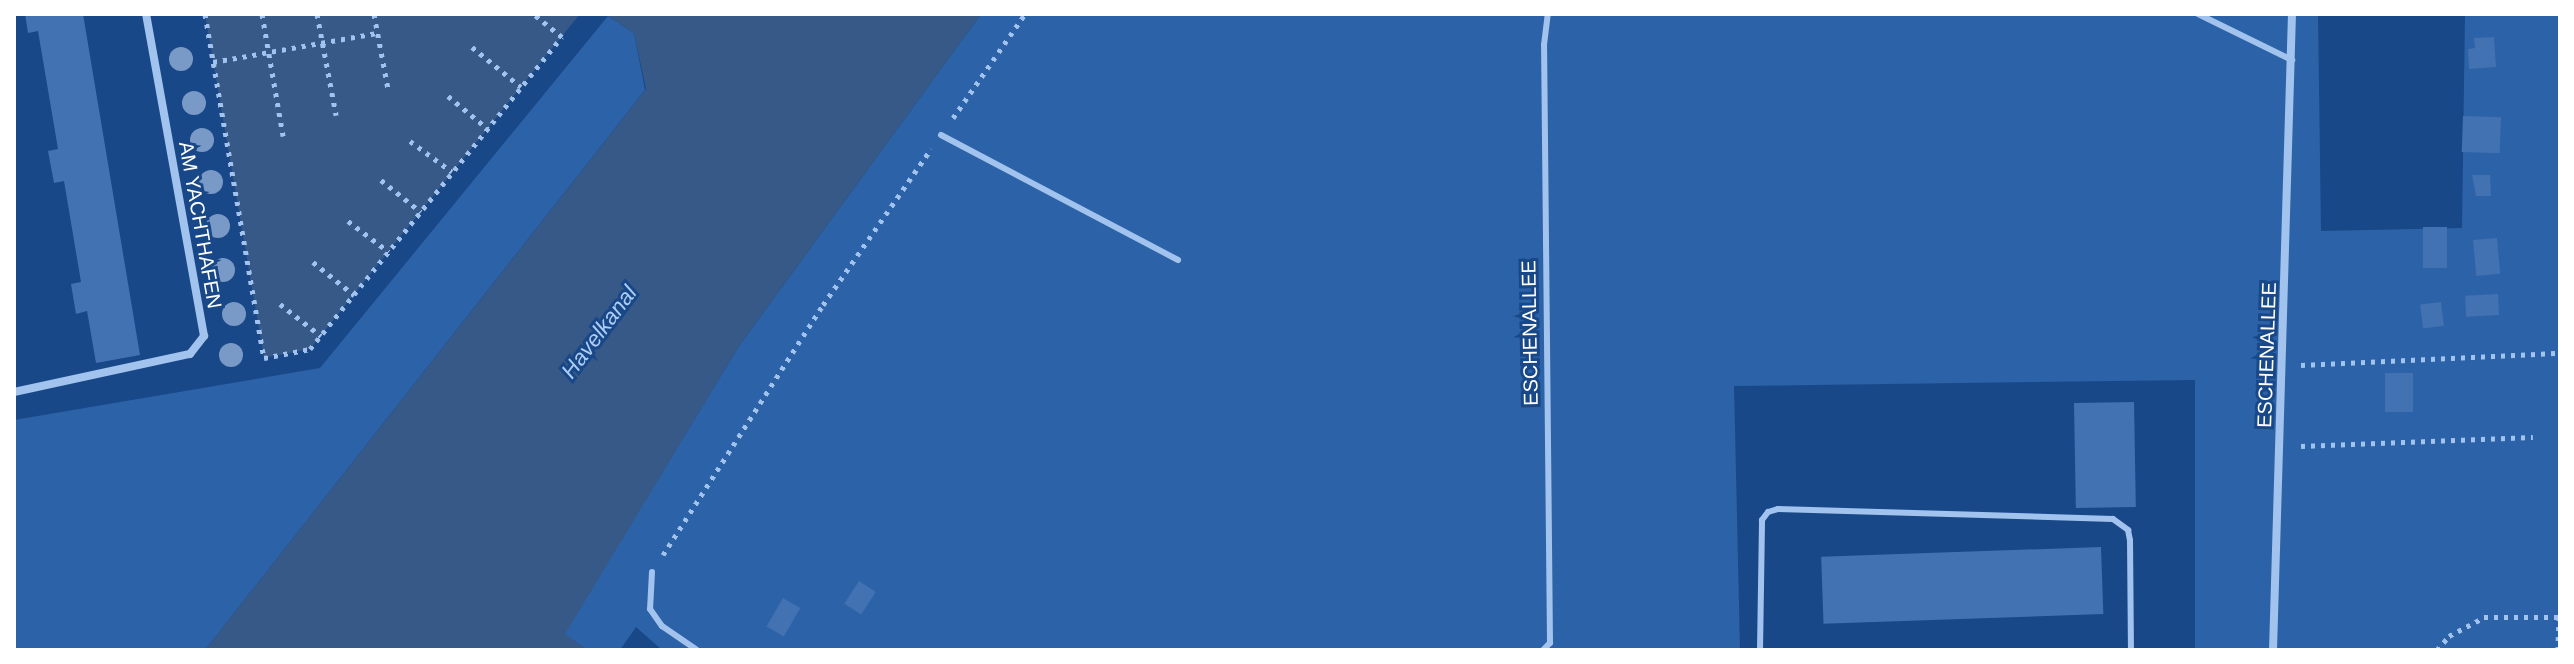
<!DOCTYPE html>
<html>
<head>
<meta charset="utf-8">
<style>
  body { margin:0 }
  #map { position:relative; width:2574px; height:664px; overflow:hidden; background:#194889; font-family:Helvetica,sans-serif }
  div>[style] { position:absolute }
  .green>* { inset:0; background:#2c62a7 }
  .water>* { inset:0; background:#365988 }
  .building>* { inset:0; background:#4272b2; transform-origin:0 0 }
  .path>* { height:5px; margin-top:-2.5px; transform-origin:0; background:repeating-linear-gradient(90deg,#a2c3ed 0 4px,transparent 0 10px) }
  .lane>* { height:6px; margin:-3px; padding:0 3px; transform-origin:3px; border-radius:3px; background:#a2c3ed }
  .street>* { height:8px; margin:-4px; padding:0 4px; transform-origin:4px; border-radius:4px; background:#a2c3ed }
  .trees>* { width:24px; height:24px; margin:-12px; border-radius:50%; background:#799ac7 }
  span { translate:-50% -50%; white-space:nowrap; text-align:center; line-height:1.15; -webkit-text-stroke:6px #194889; paint-order:stroke }
  .street-label { font-size:20px; color:#fff }
  .water-label { font-size:22px; color:#adcdf4; font-style:italic }
  .frame { position:absolute; inset:0; border:16px solid #fff; pointer-events:none }
</style>
</head>
<body>
<div id="map">
  <div class="green">
    <div style="clip-path:polygon(981px 14px,2318px 14px,2321px 231px,2462px 228px,2465px 14px,2560px 14px,2560px 650px,2195px 650px,2195px 380px,1734px 386px,1740px 650px,662px 650px,636px 627px,620px 650px,587px 650px,564px 634px,739px 346px)"></div>
    <div style="clip-path:polygon(608px 16px,634px 33px,645px 90px,205px 650px,14px 650px,14px 420px,320px 368px)"></div>
  </div>
  <div class="water">
    <div style="clip-path:polygon(205px 14px,981px 14px,739px 346px,565px 634px,587px 650px,205px 650px,646px 89px,634px 33px,608px 16px,579px 15px,310px 349px,264px 358px)"></div>
  </div>
  <div class="building">
    <div style="clip-path:polygon(25px 14px,83px 14px,140px 355px,96px 363px,87px 311px,76px 314px,71px 284px,81px 282px,64px 181px,54px 183px,48px 151px,58px 149px,38px 31px,28px 33px)"></div>
    <div style="clip-path:polygon(2494px 37px,2496px 67px,2469px 69px,2468px 49px,2475px 48px,2474px 38px)"></div>
    <div style="left:2463px;top:116px;width:38px;height:36px;rotate:2deg"></div>
    <div style="clip-path:polygon(2472px 175px,2490px 175px,2491px 196px,2476px 196px)"></div>
    <div style="left:2447px;top:227px;width:41px;height:24px;rotate:90deg"></div>
    <div style="left:2497px;top:238px;width:36px;height:24px;rotate:85deg"></div>
    <div style="left:2498px;top:294px;width:21px;height:33px;rotate:87deg"></div>
    <div style="left:2441px;top:302px;width:24px;height:21px;rotate:83deg"></div>
    <div style="left:2385px;top:373px;width:28px;height:39px"></div>
    <div style="left:2134px;top:402px;width:105px;height:60px;rotate:89deg"></div>
    <div style="left:2101px;top:547px;width:67px;height:280px;rotate:88deg"></div>
    <div style="left:859px;top:581px;width:20px;height:27px;rotate:33deg"></div>
    <div style="left:783px;top:598px;width:20px;height:33px;rotate:30deg"></div>
  </div>
  <div class="path">
    <div style="left:205px;top:14px;width:349px;rotate:80.3deg"></div>
    <div style="left:264px;top:358px;width:47px;rotate:-11.1deg"></div>
    <div style="left:310px;top:349px;width:401px;rotate:-51.1deg"></div>
    <div style="left:562px;top:37px;width:36px;rotate:-141deg"></div>
    <div style="left:262px;top:14px;width:124px;rotate:80.2deg"></div>
    <div style="left:317px;top:14px;width:103px;rotate:79.3deg"></div>
    <div style="left:374px;top:14px;width:76px;rotate:79.4deg"></div>
    <div style="left:472px;top:47px;width:63px;rotate:39.2deg"></div>
    <div style="left:213px;top:62px;width:168px;rotate:-10deg"></div>
    <div style="left:448px;top:96px;width:52px;rotate:39.5deg"></div>
    <div style="left:953px;top:118px;width:126px;rotate:-55.3deg"></div>
    <div style="left:410px;top:141px;width:52px;rotate:36.4deg"></div>
    <div style="left:381px;top:180px;width:51px;rotate:38.7deg"></div>
    <div style="left:348px;top:221px;width:51px;rotate:37.1deg"></div>
    <div style="left:313px;top:262px;width:53px;rotate:38.8deg"></div>
    <div style="left:280px;top:304px;width:52px;rotate:38deg"></div>
    <div style="left:2301px;top:365px;width:259px;rotate:-2.7deg"></div>
    <div style="left:2301px;top:446px;width:232px;rotate:-2.2deg"></div>
    <div style="left:663px;top:555px;width:297px;rotate:-57.4deg"></div>
    <div style="left:823px;top:305px;width:190px;rotate:-55.3deg"></div>
    <div style="left:2437px;top:650px;width:18px;rotate:-49deg"></div>
    <div style="left:2449px;top:636px;width:40px;rotate:-28deg"></div>
    <div style="left:2484px;top:617px;width:75px"></div>
    <div style="left:2559px;top:617px;width:33px;rotate:92deg"></div>
  </div>
  <div class="lane">
    <div style="left:2198px;top:14px;width:105px;rotate:26.1deg"></div>
    <div style="left:941px;top:135px;width:268px;rotate:27.8deg"></div>
    <div style="left:652px;top:572px;width:37px;rotate:93deg"></div>
    <div style="left:650px;top:609px;width:21px;rotate:55deg"></div>
    <div style="left:662px;top:626px;width:42px;rotate:34.4deg"></div>
    <div style="left:1543px;top:650px;width:10px;rotate:-45deg"></div>
    <div style="left:1550px;top:643px;width:598px;rotate:-90.57deg"></div>
    <div style="left:1544px;top:45px;width:31px;rotate:-83deg"></div>
    <div style="left:1760px;top:650px;width:130px;rotate:-89.1deg"></div>
    <div style="left:1762px;top:520px;width:10px;rotate:-53deg"></div>
    <div style="left:1768px;top:512px;width:10px;rotate:-17deg"></div>
    <div style="left:1778px;top:509px;width:335px;rotate:1.7deg"></div>
    <div style="left:2113px;top:519px;width:19px;rotate:36deg"></div>
    <div style="left:2128px;top:530px;width:10px;rotate:79deg"></div>
    <div style="left:2130px;top:540px;width:110px;rotate:89.5deg"></div>
  </div>
  <div class="street">
    <div style="left:14px;top:392px;width:180px;rotate:-12.2deg"></div>
    <div style="left:190px;top:354px;width:23px;rotate:-52deg"></div>
    <div style="left:204px;top:336px;width:327px;rotate:-100.2deg"></div>
    <div style="left:2273px;top:650px;width:636px;rotate:-88.29deg"></div>
  </div>
  <div class="trees">
    <div style="left:181px;top:59px"></div>
    <div style="left:194px;top:103px"></div>
    <div style="left:202px;top:140px"></div>
    <div style="left:211px;top:182px"></div>
    <div style="left:218px;top:226px"></div>
    <div style="left:223px;top:270px"></div>
    <div style="left:234px;top:314px"></div>
    <div style="left:231px;top:355px"></div>
  </div>
  <div class="street-label">
    <span style="left:200px;top:225px;rotate:80deg">AM YACHTHAFEN</span>
    <span style="left:1530px;top:333px;rotate:-91deg">ESCHENALLEE</span>
    <span style="left:2267px;top:355px;rotate:-88deg">ESCHENALLEE</span>
  </div>
  <div class="water-label">
    <span style="left:599px;top:332px;rotate:-53deg">Havelkanal</span>
  </div>
  <div class="frame"></div>
</div>
</body>
</html>
